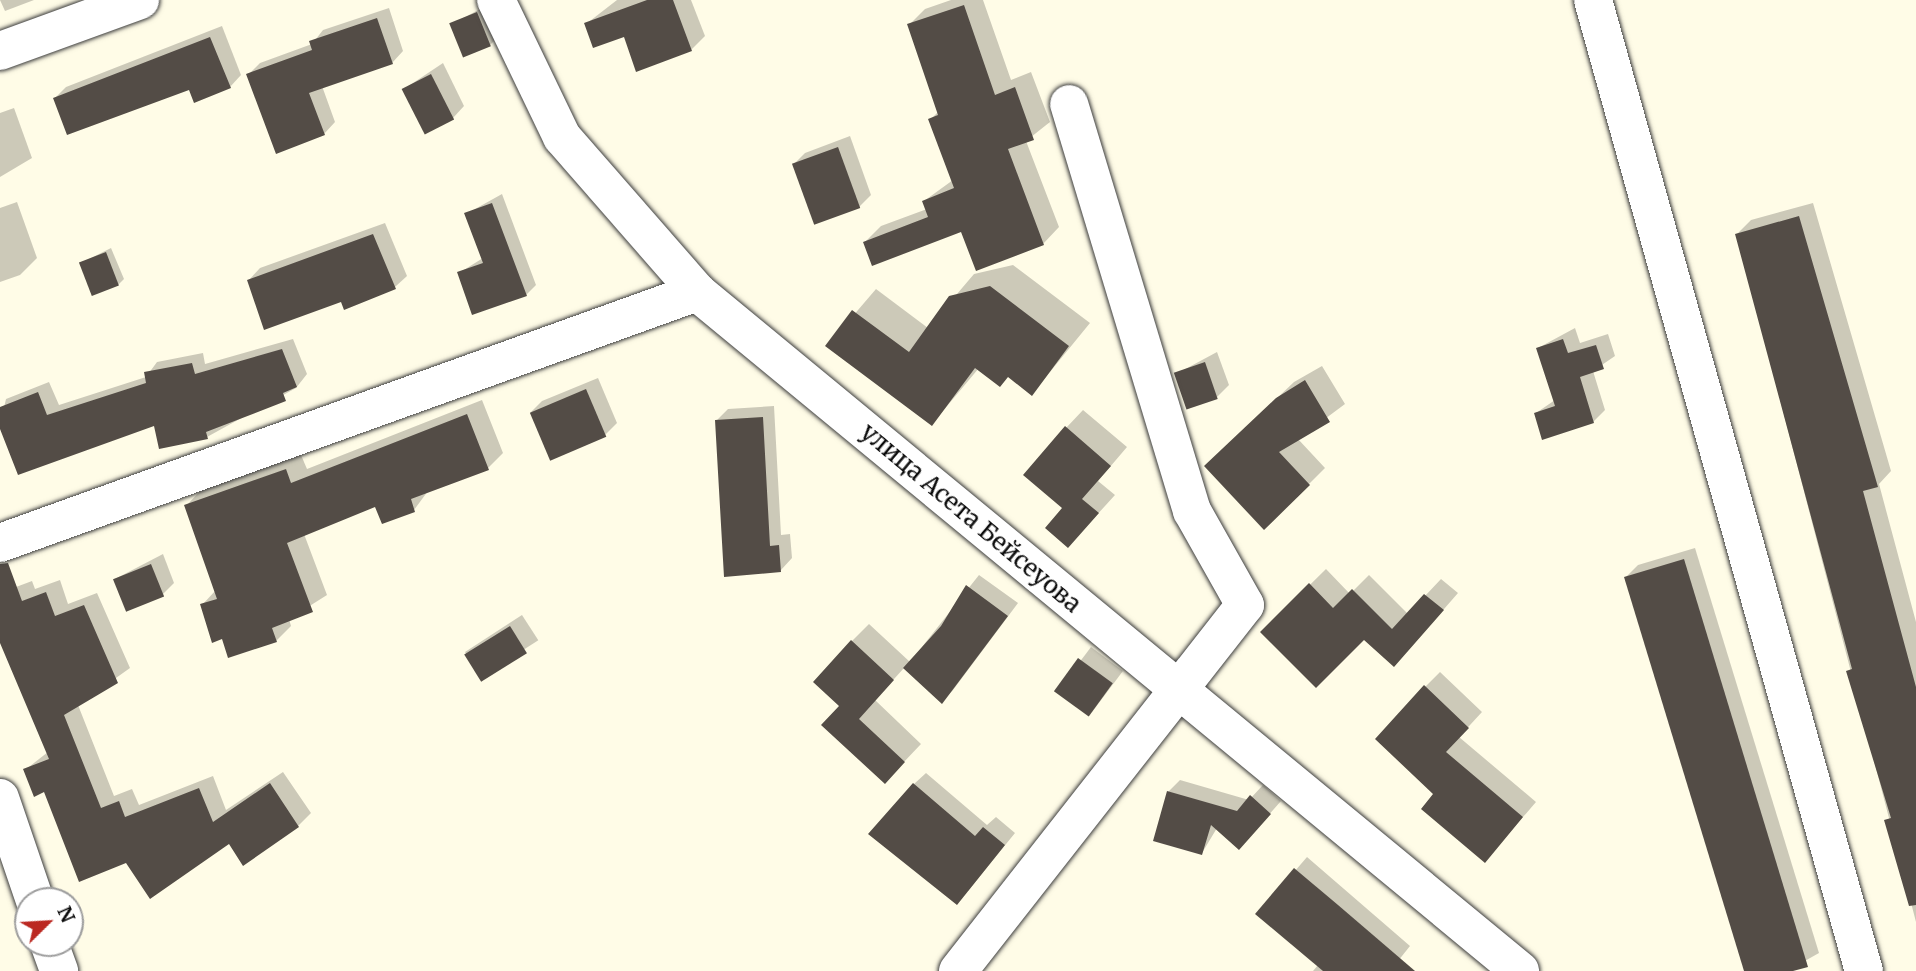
<!DOCTYPE html>
<html>
<head>
<meta charset="utf-8">
<style>
  body { margin:0 }
  #map { position:relative; width:1916px; height:971px; overflow:hidden; background:#fffce7; font-family:Merriweather,serif }
  div>[style] { position:absolute }
  .shadow>* { inset:0; background:#0003; transform-origin:0 0 }
  .building>* { inset:0; background:#534c46; transform-origin:0 0 }
  .roads { filter:drop-shadow(0 0 2px #3d3d3d) drop-shadow(0 0 2px #3d3d3d) }
  .minor>* { height:38px; margin:-19px; padding:0 19px; transform-origin:19px; border-radius:19px; background:#fff }
  span { translate:-50% -50%; white-space:nowrap; text-align:center; line-height:1.15; -webkit-text-stroke:7px #fff; paint-order:stroke }
  .street-label { font-size:24px; color:#0a0a0a }
  .north { position:absolute; left:14px; top:887px; width:70px; height:70px; box-sizing:border-box; background:#fff; border:2px solid #9d9d9d; border-radius:50%; rotate:66deg; font-size:19px; font-weight:700; line-height:28px; text-align:center; color:#0a0a0a }
  .north::after { content:''; display:block; margin:auto; width:24px; height:32px; background:#bb2821; clip-path:polygon(50% 0,100% 100%,50% 72%,0 100%) }
</style>
</head>
<body>
<div id="map">
  <div class="shadow">
    <div style="clip-path:polygon(0 0,34px 0,5px 11px)"></div>
    <div style="clip-path:polygon(617px 0,691px 0,705px 36px,691px 50px,586px 24px)"></div>
    <div style="clip-path:polygon(951px 0,983px 0,1011px 80px,1031px 72px,1050px 122px,1026px 141px,1059px 227px,1043px 244px,962px 229px,865px 242px,881px 226px,927px 209px,924px 201px,953px 180px,931px 119px,939px 111px,909px 25px,925px 9px)"></div>
    <div style="clip-path:polygon(389px 8px,403px 51px,392px 63px,322px 86px,335px 122px,324px 134px,248px 75px,260px 63px,312px 44px,323px 30px)"></div>
    <div style="clip-path:polygon(482px 8px,496px 39px,490px 45px,452px 24px)"></div>
    <div style="clip-path:polygon(222px 26px,241px 75px,230px 87px,55px 98px,66px 87px)"></div>
    <div style="clip-path:polygon(443px 63px,464px 106px,453px 118px,404px 89px)"></div>
    <div style="clip-path:polygon(14px 108px,32px 158px,0 177px,0 113px)"></div>
    <div style="clip-path:polygon(850px 136px,871px 195px,859px 207px,794px 164px,805px 153px)"></div>
    <div style="clip-path:polygon(502px 194px,536px 285px,526px 295px,459px 273px,483px 258px,466px 214px)"></div>
    <div style="clip-path:polygon(17px 202px,37px 258px,20px 275px,0 282px,0 208px)"></div>
    <div style="clip-path:polygon(1813px 203px,1891px 471px,1879px 484px,1916px 622px,1916px 922px,1737px 234px,1751px 220px)"></div>
    <div style="clip-path:polygon(385px 223px,407px 276px,395px 287px,342px 300px,249px 280px,260px 268px)"></div>
    <div style="clip-path:polygon(111px 248px,124px 279px,118px 285px,81px 263px)"></div>
    <div style="clip-path:polygon(1013px 265px,1090px 323px,1032px 394px,1009px 376px,979px 368px,932px 424px,828px 345px,876px 289px,928px 328px,974px 274px)"></div>
    <div style="clip-path:polygon(1575px 328px,1580px 343px,1608px 334px,1615px 356px,1593px 371px,1605px 410px,1593px 422px,1536px 413px,1555px 400px,1538px 348px)"></div>
    <div style="clip-path:polygon(293px 339px,307px 374px,296px 388px,207px 437px,156px 424px,0 424px,6px 399px,49px 382px,59px 405px,146px 377px,157px 362px,203px 353px,205px 364px)"></div>
    <div style="clip-path:polygon(1217px 352px,1229px 385px,1217px 397px,1176px 374px)"></div>
    <div style="clip-path:polygon(1322px 366px,1345px 404px,1298px 439px,1325px 468px,1309px 484px,1222px 450px,1294px 382px)"></div>
    <div style="clip-path:polygon(598px 378px,617px 423px,605px 435px,531px 412px,542px 401px)"></div>
    <div style="clip-path:polygon(482px 400px,503px 453px,488px 468px,428px 491px,414px 510px,376px 504px,304px 534px,327px 595px,289px 619px,291px 626px,276px 641px,223px 637px,202px 605px,216px 590px,186px 506px,201px 490px,301px 455px,307px 469px)"></div>
    <div style="clip-path:polygon(774px 406px,781px 535px,790px 534px,792px 558px,781px 570px,726px 575px,717px 420px,728px 409px)"></div>
    <div style="clip-path:polygon(1083px 410px,1127px 447px,1098px 481px,1115px 495px,1085px 528px,1065px 508px,1066px 428px)"></div>
    <div style="clip-path:polygon(1695px 548px,1819px 953px,1787px 971px,1746px 971px,1626px 577px,1638px 565px)"></div>
    <div style="clip-path:polygon(163px 554px,174px 583px,163px 594px,115px 579px)"></div>
    <div style="clip-path:polygon(1326px 569px,1350px 594px,1369px 575px,1408px 614px,1441px 579px,1458px 593px,1410px 648px,1364px 637px,1262px 632px)"></div>
    <div style="clip-path:polygon(979px 575px,1018px 603px,953px 690px,942px 702px,904px 668px,875px 700px,921px 744px,902px 764px,841px 705px,852px 641px,869px 624px,910px 662px)"></div>
    <div style="clip-path:polygon(60px 580px,68px 604px,97px 593px,130px 668px,78px 705px,114px 796px,132px 789px,139px 805px,213px 776px,226px 810px,283px 772px,311px 813px,298px 826px,126px 861px,45px 790px,25px 770px,48px 752px,0 634px,0 593px,32px 581px,35px 589px)"></div>
    <div style="left:522px;top:615px;width:30px;height:68px;rotate:57deg"></div>
    <div style="left:1091px;top:647px;width:40px;height:56px;rotate:37deg"></div>
    <div style="clip-path:polygon(1440px 672px,1482px 712px,1459px 737px,1536px 802px,1485px 861px,1436px 794px,1425px 687px)"></div>
    <div style="clip-path:polygon(926px 773px,987px 825px,996px 817px,1015px 833px,968px 891px,914px 784px)"></div>
    <div style="clip-path:polygon(1180px 780px,1249px 800px,1263px 785px,1281px 801px,1250px 836px,1217px 828px,1202px 853px,1168px 792px)"></div>
    <div style="clip-path:polygon(1307px 857px,1410px 946px,1390px 971px,1313px 971px,1318px 965px,1258px 914px)"></div>
  </div>
  <div class="building">
    <div style="clip-path:polygon(647px 0,673px 0,692px 51px,636px 72px,624px 37px,593px 48px,584px 23px)"></div>
    <div style="clip-path:polygon(964px 5px,995px 95px,1015px 87px,1034px 140px,1008px 149px,1044px 245px,976px 271px,961px 232px,872px 266px,863px 242px,928px 217px,922px 201px,954px 188px,928px 119px,938px 115px,907px 24px)"></div>
    <div style="left:477px;top:12px;width:37px;height:30px;rotate:68deg"></div>
    <div style="clip-path:polygon(377px 18px,393px 64px,309px 93px,325px 135px,276px 154px,246px 74px,312px 50px,309px 41px)"></div>
    <div style="clip-path:polygon(210px 37px,231px 88px,194px 103px,189px 90px,67px 135px,53px 98px)"></div>
    <div style="left:431px;top:74px;width:51px;height:33px;rotate:63deg"></div>
    <div style="left:838px;top:147px;width:65px;height:49px;rotate:70deg"></div>
    <div style="clip-path:polygon(492px 203px,527px 296px,472px 315px,457px 272px,483px 263px,464px 213px)"></div>
    <div style="clip-path:polygon(1799px 216px,1878px 487px,1863px 491px,1916px 687px,1916px 905px,1909px 906px,1884px 820px,1891px 818px,1846px 671px,1852px 669px,1735px 234px)"></div>
    <div style="clip-path:polygon(373px 234px,396px 289px,344px 310px,341px 302px,264px 330px,247px 280px)"></div>
    <div style="left:106px;top:252px;width:36px;height:29px;rotate:69deg"></div>
    <div style="clip-path:polygon(990px 286px,1069px 346px,1032px 396px,1008px 377px,1000px 387px,975px 368px,932px 426px,825px 346px,852px 310px,909px 352px,949px 296px)"></div>
    <div style="clip-path:polygon(1563px 339px,1568px 353px,1596px 345px,1604px 369px,1580px 377px,1594px 423px,1542px 440px,1534px 413px,1555px 406px,1536px 348px)"></div>
    <div style="clip-path:polygon(282px 349px,297px 387px,283px 393px,286px 401px,206px 432px,208px 439px,159px 449px,154px 426px,18px 475px,0 429px,0 407px,38px 392px,47px 415px,146px 383px,144px 372px,192px 363px,195px 374px)"></div>
    <div style="left:1205px;top:362px;width:39px;height:33px;rotate:71deg"></div>
    <div style="clip-path:polygon(1305px 380px,1330px 422px,1279px 452px,1310px 485px,1264px 530px,1204px 466px,1276px 398px)"></div>
    <div style="left:586px;top:389px;width:52px;height:61px;rotate:67deg"></div>
    <div style="clip-path:polygon(467px 414px,489px 470px,411px 499px,415px 512px,382px 524px,375px 507px,287px 543px,313px 612px,272px 628px,277px 642px,228px 658px,222px 639px,212px 643px,200px 604px,217px 599px,184px 505px,286px 469px,291px 483px)"></div>
    <div style="clip-path:polygon(763px 417px,770px 546px,779px 545px,781px 572px,724px 577px,715px 420px)"></div>
    <div style="clip-path:polygon(1065px 426px,1111px 466px,1082px 499px,1099px 513px,1068px 548px,1045px 528px,1062px 508px,1023px 475px)"></div>
    <div style="clip-path:polygon(1684px 559px,1808px 967px,1793px 971px,1744px 971px,1624px 577px)"></div>
    <div style="clip-path:polygon(8px 563px,22px 601px,46px 592px,55px 616px,84px 605px,118px 683px,64px 715px,101px 808px,119px 801px,125px 817px,199px 788px,213px 822px,270px 783px,299px 827px,243px 866px,229px 844px,150px 899px,126px 863px,79px 882px,44px 792px,34px 797px,23px 769px,49px 759px,0 643px,0 564px)"></div>
    <div style="left:151px;top:564px;width:35px;height:41px;rotate:68deg"></div>
    <div style="clip-path:polygon(1309px 583px,1333px 608px,1352px 589px,1392px 629px,1424px 594px,1444px 610px,1394px 667px,1364px 640px,1316px 688px,1260px 632px)"></div>
    <div style="clip-path:polygon(966px 585px,1008px 616px,942px 704px,903px 668px,941px 626px)"></div>
    <div style="left:510px;top:626px;width:32px;height:54px;rotate:58deg"></div>
    <div style="clip-path:polygon(851px 640px,894px 680px,859px 719px,905px 762px,885px 784px,821px 725px,839px 706px,813px 682px)"></div>
    <div style="left:1078px;top:658px;width:43px;height:41px;rotate:36deg"></div>
    <div style="clip-path:polygon(1424px 685px,1469px 728px,1446px 752px,1523px 817px,1485px 863px,1421px 809px,1433px 794px,1375px 739px)"></div>
    <div style="clip-path:polygon(913px 783px,975px 836px,983px 827px,1005px 845px,957px 905px,868px 834px)"></div>
    <div style="clip-path:polygon(1167px 791px,1237px 811px,1250px 795px,1271px 814px,1239px 850px,1211px 825px,1202px 855px,1153px 841px)"></div>
    <div style="clip-path:polygon(1294px 868px,1338px 905px,1415px 971px,1323px 971px,1255px 914px)"></div>
  </div>
  <div class="roads">
    <div class="minor">
      <div style="left:496px;top:0;width:152px;rotate:64.3deg"></div>
      <div style="left:562px;top:137px;width:206px;rotate:48.9deg"></div>
      <div style="left:697px;top:292px;width:1067px;rotate:39.52deg"></div>
      <div style="left:1593px;top:0;width:1008px;rotate:74.41deg"></div>
      <div style="left:0;top:51px;width:149px;rotate:-20deg"></div>
      <div style="left:0;top:543px;width:741px;rotate:-19.8deg"></div>
      <div style="left:0;top:798px;width:109px;rotate:71.2deg"></div>
      <div style="left:49px;top:943px;width:30px;rotate:70deg"></div>
      <div style="left:958px;top:971px;width:465px;rotate:-51.9deg"></div>
      <div style="left:1245px;top:605px;width:108px;rotate:-119.4deg"></div>
      <div style="left:1192px;top:511px;width:425px;rotate:-106.8deg"></div>
    </div>
  </div>
  <div class="street-label">
    <span style="left:971px;top:518px;rotate:40deg">улица Асета Бейсеуова</span>
  </div>
  <div class="north">N</div>
</div>
</body>
</html>
